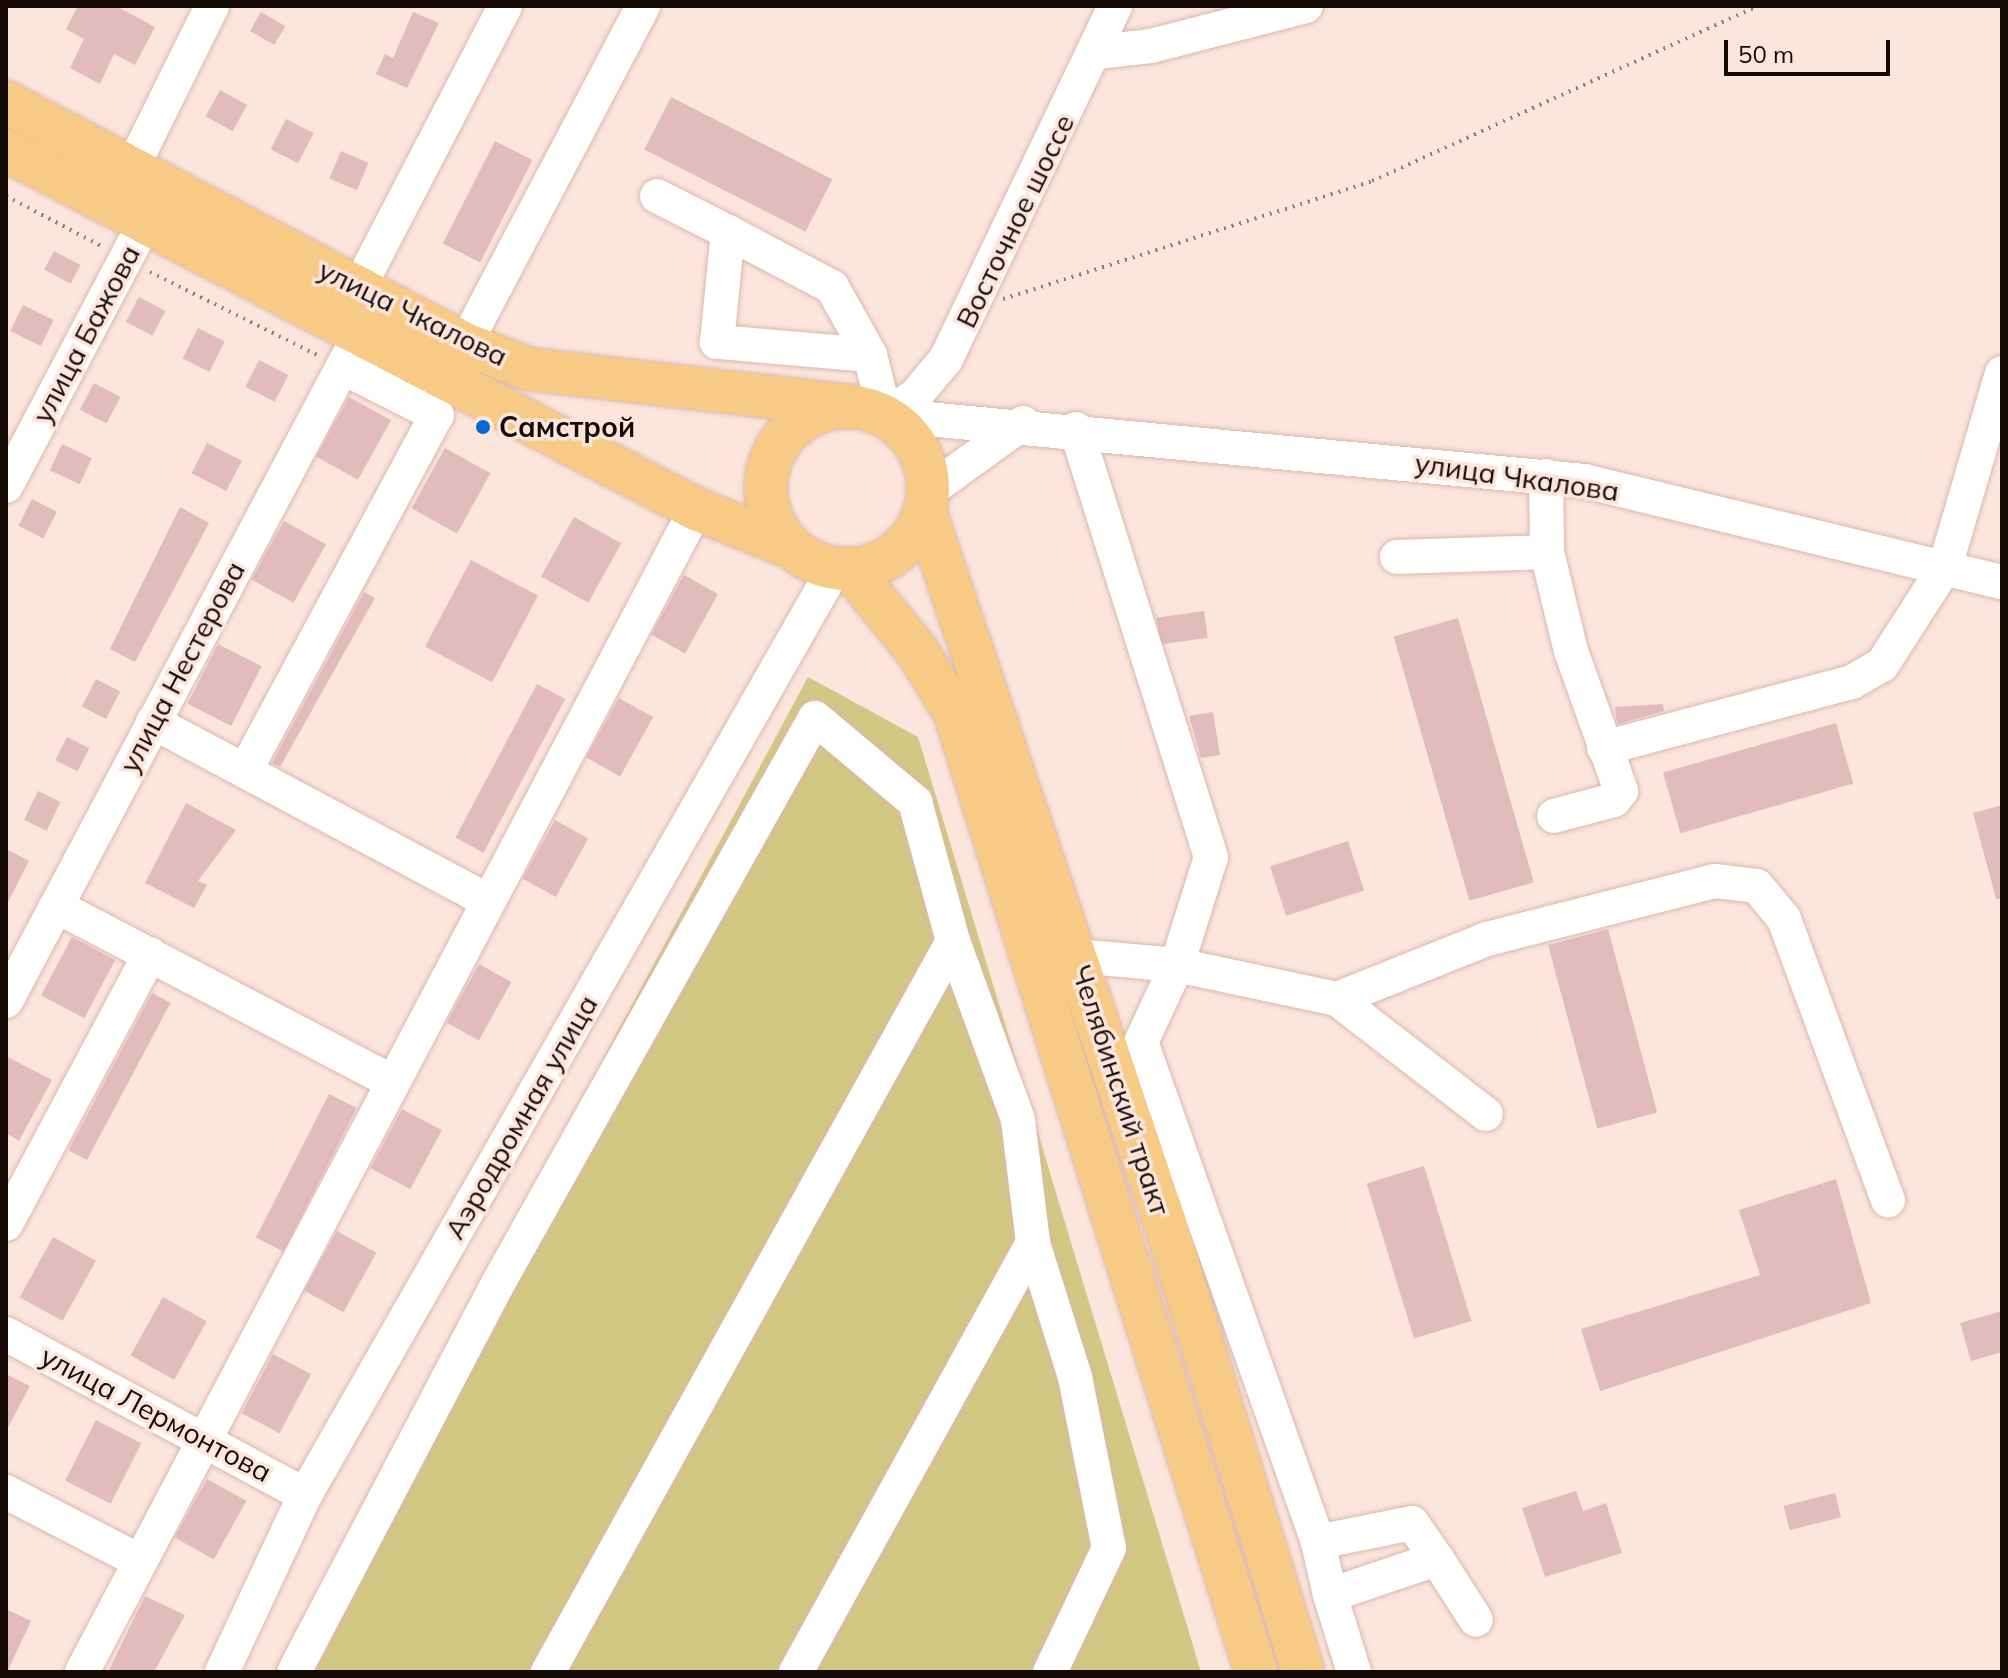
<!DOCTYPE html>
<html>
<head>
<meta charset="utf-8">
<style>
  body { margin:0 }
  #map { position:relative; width:2008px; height:1678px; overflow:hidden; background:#fbe5dc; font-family:Mulish,sans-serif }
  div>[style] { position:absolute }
  .green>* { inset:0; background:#d1c883 }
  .building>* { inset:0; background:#e2bbbd; transform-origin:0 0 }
  .path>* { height:4px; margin-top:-2px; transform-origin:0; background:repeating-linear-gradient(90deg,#8f7e77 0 2px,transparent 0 8px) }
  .roads { filter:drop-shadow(0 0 2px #dbb8aa) drop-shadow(0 0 2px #dbb8aa) }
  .minor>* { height:34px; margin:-17px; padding:0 17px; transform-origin:17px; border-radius:17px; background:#fff }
  .major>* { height:42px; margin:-21px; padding:0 21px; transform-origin:21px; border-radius:21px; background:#f7ca86 }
  .major>.ring { margin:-21px; padding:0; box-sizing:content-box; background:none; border:42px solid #f7ca86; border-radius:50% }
  .dots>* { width:22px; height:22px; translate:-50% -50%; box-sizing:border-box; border:4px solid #fbe5dc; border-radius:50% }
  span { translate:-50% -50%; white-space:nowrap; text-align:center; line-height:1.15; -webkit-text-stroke:7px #fbe5dc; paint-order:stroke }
  .street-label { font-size:28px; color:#160a06 }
  .poi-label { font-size:28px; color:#160a06; font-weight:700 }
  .left { translate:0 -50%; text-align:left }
  .frame { position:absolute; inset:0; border:8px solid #160a06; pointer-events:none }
  .scale { position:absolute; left:1724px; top:40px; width:166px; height:36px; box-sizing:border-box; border:4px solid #160a06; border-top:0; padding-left:10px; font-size:24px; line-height:28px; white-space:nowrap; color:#160a06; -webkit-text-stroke:6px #fbe5dc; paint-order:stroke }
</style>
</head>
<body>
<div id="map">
  <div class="green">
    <div style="clip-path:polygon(808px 677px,918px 737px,1201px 1672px,274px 1672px)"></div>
  </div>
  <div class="building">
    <div style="clip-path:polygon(78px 6px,116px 6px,155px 27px,135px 65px,114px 54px,100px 84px,70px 68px,84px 39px,66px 29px)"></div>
    <div style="left:261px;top:12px;width:28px;height:22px;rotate:30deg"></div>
    <div style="clip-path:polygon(413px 12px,439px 23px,407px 88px,376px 74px,385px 54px,393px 58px)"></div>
    <div style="left:220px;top:90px;width:31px;height:30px;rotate:29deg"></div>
    <div style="left:671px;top:97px;width:181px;height:59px;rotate:27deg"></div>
    <div style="left:286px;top:119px;width:31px;height:34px;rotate:27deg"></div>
    <div style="left:495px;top:141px;width:42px;height:115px;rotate:27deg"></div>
    <div style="left:341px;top:151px;width:30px;height:30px;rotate:23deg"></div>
    <div style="left:54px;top:251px;width:30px;height:21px;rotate:28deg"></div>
    <div style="left:139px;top:297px;width:30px;height:28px;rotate:28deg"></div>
    <div style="left:23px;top:305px;width:34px;height:29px;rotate:26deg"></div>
    <div style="left:198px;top:328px;width:30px;height:34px;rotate:27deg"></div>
    <div style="left:259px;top:360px;width:33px;height:30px;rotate:27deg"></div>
    <div style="left:94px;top:383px;width:30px;height:30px;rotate:28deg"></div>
    <div style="left:349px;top:397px;width:48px;height:68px;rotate:29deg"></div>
    <div style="left:207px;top:443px;width:39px;height:34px;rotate:27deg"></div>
    <div style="left:62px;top:444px;width:33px;height:29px;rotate:25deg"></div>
    <div style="left:445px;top:448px;width:52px;height:69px;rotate:29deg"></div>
    <div style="left:32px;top:499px;width:28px;height:30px;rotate:27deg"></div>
    <div style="clip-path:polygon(180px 507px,209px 523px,135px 662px,110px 649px)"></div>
    <div style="left:574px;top:517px;width:54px;height:68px;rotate:29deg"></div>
    <div style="left:284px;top:521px;width:48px;height:67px;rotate:29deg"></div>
    <div style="left:471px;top:560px;width:76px;height:98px;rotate:28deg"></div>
    <div style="left:684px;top:575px;width:39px;height:68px;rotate:29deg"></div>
    <div style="clip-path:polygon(364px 592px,375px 598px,280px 767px,272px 763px)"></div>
    <div style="left:1204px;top:611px;width:27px;height:48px;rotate:82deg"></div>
    <div style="left:1458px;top:618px;width:275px;height:67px;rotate:74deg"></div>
    <div style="left:218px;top:644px;width:49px;height:67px;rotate:27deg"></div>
    <div style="left:96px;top:679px;width:27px;height:31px;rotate:27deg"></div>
    <div style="left:537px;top:684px;width:32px;height:174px;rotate:28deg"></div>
    <div style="left:619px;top:698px;width:39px;height:68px;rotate:29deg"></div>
    <div style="clip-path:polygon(1663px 704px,1664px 711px,1618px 724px,1616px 717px,1615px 707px)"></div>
    <div style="clip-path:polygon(1213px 712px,1220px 755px,1201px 758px,1189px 716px)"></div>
    <div style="left:1836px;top:723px;width:63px;height:180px;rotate:74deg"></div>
    <div style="left:67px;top:737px;width:25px;height:26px;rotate:27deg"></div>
    <div style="left:38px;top:791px;width:25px;height:32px;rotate:26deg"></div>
    <div style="clip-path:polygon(186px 803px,236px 830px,198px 881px,207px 885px,194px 908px,145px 883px)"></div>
    <div style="clip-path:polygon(2002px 805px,2002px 899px,1996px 899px,1973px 813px)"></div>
    <div style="left:555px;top:820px;width:38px;height:67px;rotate:29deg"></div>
    <div style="left:1348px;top:841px;width:52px;height:82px;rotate:72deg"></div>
    <div style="clip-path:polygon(6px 849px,29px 861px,6px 906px)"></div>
    <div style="left:1608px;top:929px;width:190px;height:62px;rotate:75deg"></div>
    <div style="left:72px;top:937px;width:49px;height:66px;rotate:28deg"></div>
    <div style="left:479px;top:964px;width:37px;height:67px;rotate:29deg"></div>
    <div style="left:152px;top:993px;width:21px;height:178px;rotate:28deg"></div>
    <div style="clip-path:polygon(6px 1056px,52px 1080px,19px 1141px,6px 1133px)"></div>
    <div style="left:329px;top:1094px;width:31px;height:161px;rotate:27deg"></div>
    <div style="left:402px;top:1109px;width:45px;height:67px;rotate:28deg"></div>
    <div style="left:1424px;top:1166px;width:162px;height:60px;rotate:73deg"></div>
    <div style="clip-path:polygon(1836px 1179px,1871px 1303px,1600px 1391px,1581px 1329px,1760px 1275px,1739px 1210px)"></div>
    <div style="left:337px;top:1231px;width:45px;height:68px;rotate:29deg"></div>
    <div style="left:53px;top:1237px;width:49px;height:69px;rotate:29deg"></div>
    <div style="left:163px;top:1297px;width:50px;height:67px;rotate:29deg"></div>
    <div style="clip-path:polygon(2002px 1311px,2002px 1352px,1971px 1361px,1960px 1323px)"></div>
    <div style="left:273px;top:1354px;width:43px;height:67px;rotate:28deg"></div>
    <div style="clip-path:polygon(6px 1374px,30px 1386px,6px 1431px)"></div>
    <div style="left:96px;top:1420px;width:51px;height:68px;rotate:27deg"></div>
    <div style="left:207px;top:1479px;width:45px;height:67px;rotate:29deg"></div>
    <div style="clip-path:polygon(1576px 1491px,1583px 1511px,1606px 1503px,1622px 1553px,1545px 1577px,1522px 1508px)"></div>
    <div style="left:1835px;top:1493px;width:25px;height:53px;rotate:76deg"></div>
    <div style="clip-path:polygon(145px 1596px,185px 1615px,154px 1672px,108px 1672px)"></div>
    <div style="clip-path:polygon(6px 1609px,31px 1621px,7px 1672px,6px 1672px)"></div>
  </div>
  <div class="path">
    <div style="left:6px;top:196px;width:110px;rotate:27.7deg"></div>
    <div style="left:150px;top:272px;width:186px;rotate:26.4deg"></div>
    <div style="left:1003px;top:299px;width:387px;rotate:-17.7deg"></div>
    <div style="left:1372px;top:181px;width:423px;rotate:-24.4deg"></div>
  </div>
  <div class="roads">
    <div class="minor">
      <div style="left:1097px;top:52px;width:54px;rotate:-6.3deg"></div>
      <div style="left:1151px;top:46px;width:160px;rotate:-14.5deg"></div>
      <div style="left:133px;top:166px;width:178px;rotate:-63.7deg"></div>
      <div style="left:657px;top:196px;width:80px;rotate:26.9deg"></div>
      <div style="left:360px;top:285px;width:314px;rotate:-62.5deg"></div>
      <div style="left:465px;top:344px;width:382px;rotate:-62.2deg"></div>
      <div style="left:870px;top:355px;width:154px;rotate:-175.1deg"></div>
      <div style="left:717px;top:342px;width:111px;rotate:-84.3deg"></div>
      <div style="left:728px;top:232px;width:118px;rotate:27.9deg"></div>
      <div style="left:832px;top:287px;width:78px;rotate:60.8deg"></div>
      <div style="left:870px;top:355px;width:62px;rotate:76deg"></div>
      <div style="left:885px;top:415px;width:702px;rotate:5.39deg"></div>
      <div style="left:1584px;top:481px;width:430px;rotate:13.6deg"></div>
      <div style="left:885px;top:415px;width:36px;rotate:-32deg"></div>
      <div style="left:915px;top:396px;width:48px;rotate:-50deg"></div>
      <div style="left:946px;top:359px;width:391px;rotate:-64.4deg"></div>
      <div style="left:1076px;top:429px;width:449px;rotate:72.5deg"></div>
      <div style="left:1211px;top:857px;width:113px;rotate:107.5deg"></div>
      <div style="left:1177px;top:965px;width:101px;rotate:-174.9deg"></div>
      <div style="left:1546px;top:476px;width:76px;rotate:89.2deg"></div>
      <div style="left:1547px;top:552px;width:102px;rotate:76.4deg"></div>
      <div style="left:1571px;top:651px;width:149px;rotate:70.3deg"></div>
      <div style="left:1621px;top:791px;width:11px;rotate:128deg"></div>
      <div style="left:1614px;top:800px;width:62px;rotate:165.1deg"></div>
      <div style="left:6px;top:486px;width:296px;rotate:-62.2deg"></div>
      <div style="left:929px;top:491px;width:116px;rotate:-35.9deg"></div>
      <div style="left:1397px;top:557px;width:150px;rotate:-1.9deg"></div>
      <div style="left:153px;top:722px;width:376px;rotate:28.1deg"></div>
      <div style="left:1604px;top:748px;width:257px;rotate:-14.9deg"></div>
      <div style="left:1852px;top:682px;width:34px;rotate:-30deg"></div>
      <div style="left:1882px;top:665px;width:117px;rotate:-57.3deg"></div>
      <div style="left:1945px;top:567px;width:202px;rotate:-73.6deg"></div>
      <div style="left:245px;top:771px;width:404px;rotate:-61.7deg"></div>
      <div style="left:437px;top:415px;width:106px;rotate:-153.2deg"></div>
      <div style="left:56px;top:906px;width:376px;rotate:27.6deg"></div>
      <div style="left:953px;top:941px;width:190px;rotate:70deg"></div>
      <div style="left:1018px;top:1120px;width:124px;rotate:83deg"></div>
      <div style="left:1337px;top:999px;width:188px;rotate:37.7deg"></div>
      <div style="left:6px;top:1001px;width:755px;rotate:-62.04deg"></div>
      <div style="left:6px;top:1224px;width:306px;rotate:-61.9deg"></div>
      <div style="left:6px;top:1334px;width:340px;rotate:28.3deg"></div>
      <div style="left:6px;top:1492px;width:150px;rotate:27.4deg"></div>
      <div style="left:1318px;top:1542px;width:96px;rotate:-11.4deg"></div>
      <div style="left:1412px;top:1523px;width:44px;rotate:55.2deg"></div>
      <div style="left:1330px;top:1595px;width:54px;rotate:-102.8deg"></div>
      <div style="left:1318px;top:1542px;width:530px;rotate:-109.49deg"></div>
      <div style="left:1141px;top:1042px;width:85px;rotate:-64.9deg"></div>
      <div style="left:1177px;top:965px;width:164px;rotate:12deg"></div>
      <div style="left:1337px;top:999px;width:162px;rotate:-21.8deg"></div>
      <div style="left:1487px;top:939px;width:235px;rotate:-14.3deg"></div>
      <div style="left:1715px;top:881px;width:42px;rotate:6.8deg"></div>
      <div style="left:1757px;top:886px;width:43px;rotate:50.7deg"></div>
      <div style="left:1784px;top:919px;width:300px;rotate:69.7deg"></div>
      <div style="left:82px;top:1672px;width:1315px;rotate:-62.17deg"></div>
      <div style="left:222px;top:1672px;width:195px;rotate:-64.9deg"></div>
      <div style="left:305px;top:1495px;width:1066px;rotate:-60.26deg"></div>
      <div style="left:294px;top:1672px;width:435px;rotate:-62.3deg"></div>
      <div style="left:496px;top:1287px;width:652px;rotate:-60.72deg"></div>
      <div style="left:815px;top:718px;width:131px;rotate:40deg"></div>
      <div style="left:915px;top:802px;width:144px;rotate:74.7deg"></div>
      <div style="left:953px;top:941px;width:836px;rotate:118.99deg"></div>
      <div style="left:796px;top:1672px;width:490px;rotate:-61.1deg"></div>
      <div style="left:1033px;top:1243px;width:140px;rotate:72.6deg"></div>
      <div style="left:1075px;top:1377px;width:174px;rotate:78.8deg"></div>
      <div style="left:1109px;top:1548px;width:137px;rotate:115.4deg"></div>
      <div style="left:1354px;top:1672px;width:81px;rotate:-107.3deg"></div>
      <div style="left:1330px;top:1595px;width:113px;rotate:-18.6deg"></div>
      <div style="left:1437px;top:1559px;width:72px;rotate:57.4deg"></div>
    </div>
    <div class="major">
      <div style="left:6px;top:102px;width:519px;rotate:27.8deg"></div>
      <div style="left:465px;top:344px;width:69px;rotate:21.3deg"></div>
      <div style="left:529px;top:369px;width:329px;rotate:6.6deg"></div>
      <div style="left:6px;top:150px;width:778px;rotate:27.49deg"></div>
      <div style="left:696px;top:509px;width:99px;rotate:21.9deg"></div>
      <div class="ring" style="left:766px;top:407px;width:120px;height:120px"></div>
      <div style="left:925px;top:512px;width:750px;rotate:71.35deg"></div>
      <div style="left:1165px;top:1223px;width:470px;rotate:72.9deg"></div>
      <div style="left:852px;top:571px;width:103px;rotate:50.9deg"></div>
      <div style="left:917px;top:651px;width:73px;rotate:58.5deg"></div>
      <div style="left:955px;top:713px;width:1005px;rotate:72.57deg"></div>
    </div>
  </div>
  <div class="dots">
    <div style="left:483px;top:427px;background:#0768d1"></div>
  </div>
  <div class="street-label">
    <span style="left:1015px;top:221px;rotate:-64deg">Восточное шоссе</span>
    <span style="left:413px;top:313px;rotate:26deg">улица Чкалова</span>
    <span style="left:86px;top:334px;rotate:-62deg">улица Бажова</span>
    <span style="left:1517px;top:477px;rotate:8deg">улица Чкалова</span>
    <span style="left:182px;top:667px;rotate:-62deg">улица Нестерова</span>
    <span style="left:1121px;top:1090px;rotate:72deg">Челябинский тракт</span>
    <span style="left:521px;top:1117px;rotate:-60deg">Аэродромная улица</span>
    <span style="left:156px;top:1414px;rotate:28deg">улица Лермонтова</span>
  </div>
  <div class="poi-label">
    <span class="left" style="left:499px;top:427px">Самстрой</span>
  </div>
  <div class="frame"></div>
  <div class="scale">50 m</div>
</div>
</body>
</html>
